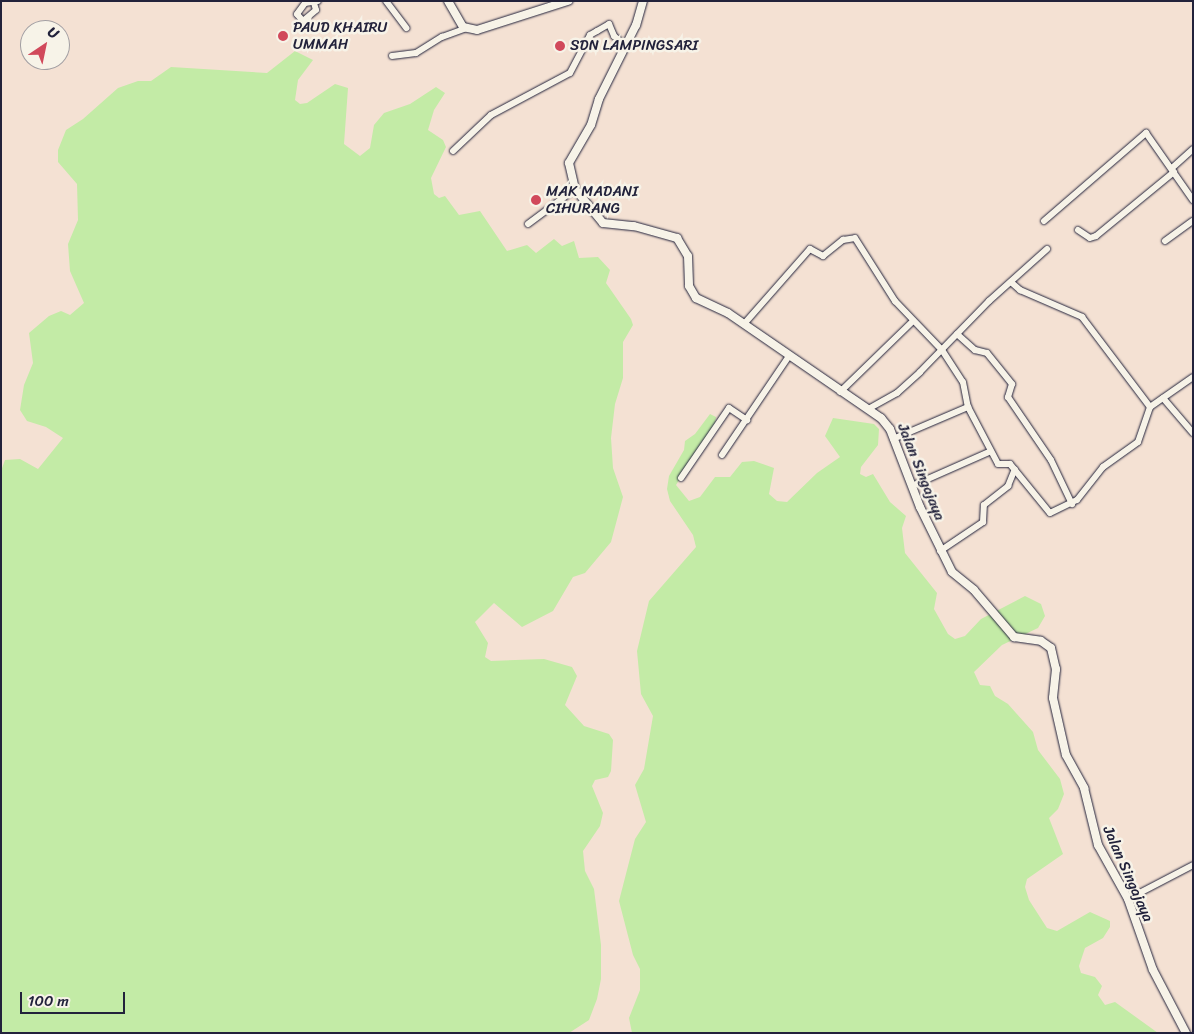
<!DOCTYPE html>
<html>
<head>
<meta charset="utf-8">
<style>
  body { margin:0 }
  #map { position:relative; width:1194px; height:1034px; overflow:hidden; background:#f4e1d3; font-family:Sriracha,sans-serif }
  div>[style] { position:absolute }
  .green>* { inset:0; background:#c3eba6 }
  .roads { filter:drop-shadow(0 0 1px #22223b) drop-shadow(0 0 1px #22223b) }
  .minor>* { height:6px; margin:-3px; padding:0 3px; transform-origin:3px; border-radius:3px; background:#f7f3e8 }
  .tertiary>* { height:8px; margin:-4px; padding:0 4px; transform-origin:4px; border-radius:4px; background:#f7f3e8 }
  .dots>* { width:14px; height:14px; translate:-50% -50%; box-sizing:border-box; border:2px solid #f7f3e8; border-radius:50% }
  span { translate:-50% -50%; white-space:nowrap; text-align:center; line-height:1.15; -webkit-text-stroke:5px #f7f3e8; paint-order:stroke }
  .poi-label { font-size:15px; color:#22223b }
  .left { translate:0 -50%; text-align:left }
  .street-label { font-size:15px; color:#22223b }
  .frame { position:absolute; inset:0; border:2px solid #22223b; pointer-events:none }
  .north { position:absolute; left:20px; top:20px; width:50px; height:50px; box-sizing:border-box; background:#f7f3e8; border:1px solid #a29fa3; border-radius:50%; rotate:34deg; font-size:14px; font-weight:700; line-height:20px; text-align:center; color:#22223b }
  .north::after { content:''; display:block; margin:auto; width:18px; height:22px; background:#d1495b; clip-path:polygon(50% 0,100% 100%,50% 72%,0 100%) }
  .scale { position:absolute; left:20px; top:992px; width:105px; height:22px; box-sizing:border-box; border:2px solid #22223b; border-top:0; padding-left:6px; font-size:15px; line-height:18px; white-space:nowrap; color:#22223b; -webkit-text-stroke:4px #f7f3e8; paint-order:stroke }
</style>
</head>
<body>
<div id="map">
  <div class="green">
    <div style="clip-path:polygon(295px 51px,313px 60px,298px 80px,295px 100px,300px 104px,307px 103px,335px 84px,348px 88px,344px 144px,360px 156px,370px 148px,374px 125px,384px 113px,410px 104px,436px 87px,445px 93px,434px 110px,428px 130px,443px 140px,446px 147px,431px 178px,434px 194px,439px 198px,445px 196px,459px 215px,480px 211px,507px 251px,527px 245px,536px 253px,554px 239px,562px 246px,574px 241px,579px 258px,598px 257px,610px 270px,606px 283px,631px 319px,633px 325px,623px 342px,623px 378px,615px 404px,611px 438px,613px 468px,623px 497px,611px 542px,585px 573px,573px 577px,553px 611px,522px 627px,494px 603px,475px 622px,488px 643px,485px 657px,491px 661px,544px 659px,572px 667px,577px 676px,565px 705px,584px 726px,609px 734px,613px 740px,611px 771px,608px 777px,595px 780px,592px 786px,603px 813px,600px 826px,583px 851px,585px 871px,594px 889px,601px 945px,601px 979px,597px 999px,589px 1020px,569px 1033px,1px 1033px,1px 471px,5px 460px,20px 459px,38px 469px,63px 438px,46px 427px,27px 421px,20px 410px,24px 385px,33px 363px,29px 333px,49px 316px,61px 311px,70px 315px,84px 303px,70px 271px,68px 244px,78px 220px,77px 184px,58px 162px,58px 150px,66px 130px,83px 119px,118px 88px,138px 81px,151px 81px,171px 67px,267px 73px)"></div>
    <div style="clip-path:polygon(710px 414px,716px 417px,715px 423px,676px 485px,689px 501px,700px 497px,715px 477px,730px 477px,742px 462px,754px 461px,774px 468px,769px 494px,777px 501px,787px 502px,817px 473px,840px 457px,825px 436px,833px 418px,874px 424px,879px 429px,878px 445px,861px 467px,860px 474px,866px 477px,873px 474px,890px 502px,906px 516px,902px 528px,905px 553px,937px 593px,934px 609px,948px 634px,955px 639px,965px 636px,981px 619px,1025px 596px,1041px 604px,1045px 616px,1038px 628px,1002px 645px,974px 672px,980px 685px,990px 686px,995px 696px,1008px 704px,1033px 732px,1038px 750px,1060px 779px,1064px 794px,1058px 809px,1049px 818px,1063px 854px,1027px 879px,1025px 887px,1029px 900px,1047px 928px,1057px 931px,1090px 912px,1110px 921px,1110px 927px,1103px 938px,1085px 948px,1079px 966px,1081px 973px,1095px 977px,1102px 986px,1098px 995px,1105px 1005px,1115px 1002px,1158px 1033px,632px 1033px,629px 1018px,640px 990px,640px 969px,633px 955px,619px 901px,635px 839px,646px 822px,635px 785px,644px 769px,653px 716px,641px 694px,637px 651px,649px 601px,696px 547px,693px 535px,670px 501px,667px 489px,669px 476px,684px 450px,685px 441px,695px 434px)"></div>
  </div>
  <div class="roads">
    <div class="minor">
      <div style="left:386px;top:1px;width:34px;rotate:53deg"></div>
      <div style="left:314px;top:3px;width:7px;rotate:74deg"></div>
      <div style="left:316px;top:10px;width:17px;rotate:140deg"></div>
      <div style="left:303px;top:21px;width:9px;rotate:-131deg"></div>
      <div style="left:297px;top:14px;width:14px;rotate:-54deg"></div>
      <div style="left:305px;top:3px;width:13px;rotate:-9deg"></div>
      <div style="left:392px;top:56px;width:24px;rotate:-7deg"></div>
      <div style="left:416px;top:53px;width:31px;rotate:-32deg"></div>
      <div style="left:442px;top:37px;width:27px;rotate:-20deg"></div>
      <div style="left:453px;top:151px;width:52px;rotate:-43.5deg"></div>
      <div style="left:491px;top:115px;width:89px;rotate:-28deg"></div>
      <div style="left:570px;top:73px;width:43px;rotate:-62.2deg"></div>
      <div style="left:590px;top:35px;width:8px;rotate:-30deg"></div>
      <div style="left:597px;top:31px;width:14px;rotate:-30deg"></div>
      <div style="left:609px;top:24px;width:13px;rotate:67deg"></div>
      <div style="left:614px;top:36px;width:14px;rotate:39deg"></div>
      <div style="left:1172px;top:168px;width:28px;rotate:-42deg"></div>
      <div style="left:1044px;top:221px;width:135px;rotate:-40.8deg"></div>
      <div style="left:1146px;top:133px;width:82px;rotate:55deg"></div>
      <div style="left:528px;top:224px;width:59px;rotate:-36.7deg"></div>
      <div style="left:1078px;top:230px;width:14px;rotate:34deg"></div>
      <div style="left:1090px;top:238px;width:6px;rotate:-18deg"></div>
      <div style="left:1096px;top:236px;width:101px;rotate:-39.4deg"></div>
      <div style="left:1165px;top:241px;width:34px;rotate:-36deg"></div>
      <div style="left:1012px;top:283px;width:11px;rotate:41deg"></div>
      <div style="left:1020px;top:290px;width:68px;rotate:23.5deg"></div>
      <div style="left:1082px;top:317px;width:113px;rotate:52.9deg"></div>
      <div style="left:744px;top:324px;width:100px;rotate:-48.7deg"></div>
      <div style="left:810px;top:249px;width:15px;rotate:28deg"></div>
      <div style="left:823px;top:256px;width:26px;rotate:-39deg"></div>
      <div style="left:843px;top:240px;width:12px;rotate:-9deg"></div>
      <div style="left:855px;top:238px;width:75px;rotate:57.6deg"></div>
      <div style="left:895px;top:301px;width:68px;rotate:46.2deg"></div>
      <div style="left:942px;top:350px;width:38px;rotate:57deg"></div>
      <div style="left:963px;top:382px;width:25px;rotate:79deg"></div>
      <div style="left:968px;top:407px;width:64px;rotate:62.2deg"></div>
      <div style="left:998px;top:464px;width:12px"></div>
      <div style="left:1010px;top:464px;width:63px;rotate:50.8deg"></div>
      <div style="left:1050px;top:513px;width:30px;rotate:-26deg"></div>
      <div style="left:1077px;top:500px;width:42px;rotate:-51.8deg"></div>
      <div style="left:1103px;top:467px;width:43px;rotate:-35.5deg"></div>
      <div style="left:1138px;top:442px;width:37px;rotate:-71deg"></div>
      <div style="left:1150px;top:407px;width:52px;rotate:-34.9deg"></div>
      <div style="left:957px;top:334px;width:24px;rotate:42deg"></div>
      <div style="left:975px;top:350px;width:12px;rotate:14deg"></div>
      <div style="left:987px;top:353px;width:40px;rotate:51deg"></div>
      <div style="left:1012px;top:384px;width:14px;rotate:107deg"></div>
      <div style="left:1008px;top:397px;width:76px;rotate:55.7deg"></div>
      <div style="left:1051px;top:460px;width:49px;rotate:64.5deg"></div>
      <div style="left:840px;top:392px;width:102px;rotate:-44.2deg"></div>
      <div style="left:1163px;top:398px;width:46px;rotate:49.4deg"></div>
      <div style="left:870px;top:408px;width:31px;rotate:-29deg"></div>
      <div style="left:897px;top:393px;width:31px;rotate:-42deg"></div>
      <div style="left:920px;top:372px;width:99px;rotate:-45.8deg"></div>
      <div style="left:989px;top:301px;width:78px;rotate:-41.9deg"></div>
      <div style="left:893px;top:439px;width:82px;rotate:-23.1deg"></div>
      <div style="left:722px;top:455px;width:120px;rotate:-55.9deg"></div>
      <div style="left:681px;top:478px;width:85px;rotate:-55.6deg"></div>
      <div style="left:729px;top:408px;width:22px;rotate:34deg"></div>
      <div style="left:912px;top:486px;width:86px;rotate:-23.9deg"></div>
      <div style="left:940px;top:551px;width:52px;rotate:-34deg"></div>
      <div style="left:983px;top:522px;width:17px;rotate:-87deg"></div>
      <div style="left:984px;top:505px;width:31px;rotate:-38deg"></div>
      <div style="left:1008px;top:486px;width:18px;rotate:-68deg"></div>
      <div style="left:1128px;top:899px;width:73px;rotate:-27.6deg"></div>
    </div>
    <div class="tertiary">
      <div style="left:448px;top:1px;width:30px;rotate:60deg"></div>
      <div style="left:463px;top:27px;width:14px;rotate:12deg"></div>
      <div style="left:477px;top:30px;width:96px;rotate:-17.7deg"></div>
      <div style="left:643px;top:1px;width:25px;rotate:106deg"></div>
      <div style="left:636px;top:25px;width:83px;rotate:116.6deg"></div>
      <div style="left:599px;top:99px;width:27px;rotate:107deg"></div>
      <div style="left:591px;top:125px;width:44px;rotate:120.1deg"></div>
      <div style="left:569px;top:163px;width:27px;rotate:77deg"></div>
      <div style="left:575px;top:189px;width:44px;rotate:50.5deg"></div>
      <div style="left:603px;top:223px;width:31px;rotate:6deg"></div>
      <div style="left:634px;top:226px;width:45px;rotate:15.6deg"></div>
      <div style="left:677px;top:238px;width:21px;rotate:59deg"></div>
      <div style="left:688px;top:256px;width:30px;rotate:88deg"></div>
      <div style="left:689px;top:286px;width:14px;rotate:60deg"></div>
      <div style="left:696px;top:298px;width:35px;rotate:25deg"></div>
      <div style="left:728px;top:313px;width:186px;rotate:34.5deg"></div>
      <div style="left:881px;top:418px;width:14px;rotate:51deg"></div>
      <div style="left:890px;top:429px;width:84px;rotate:69deg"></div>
      <div style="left:920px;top:507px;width:72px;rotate:63.8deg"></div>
      <div style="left:952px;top:572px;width:28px;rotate:39deg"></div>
      <div style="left:974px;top:590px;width:62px;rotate:49.6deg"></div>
      <div style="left:1014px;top:637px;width:27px;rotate:8deg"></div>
      <div style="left:1041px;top:641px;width:12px;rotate:35deg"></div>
      <div style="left:1051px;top:648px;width:22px;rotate:77deg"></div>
      <div style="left:1056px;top:669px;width:29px;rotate:96deg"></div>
      <div style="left:1053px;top:698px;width:58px;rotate:77.2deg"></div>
      <div style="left:1066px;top:755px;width:38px;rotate:61deg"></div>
      <div style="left:1084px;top:788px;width:59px;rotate:76.2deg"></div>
      <div style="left:1098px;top:845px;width:62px;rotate:60.9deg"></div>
      <div style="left:1128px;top:899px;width:75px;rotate:70.6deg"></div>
      <div style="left:1153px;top:970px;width:71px;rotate:62.4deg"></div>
    </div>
  </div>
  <div class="dots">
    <div style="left:283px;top:36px;background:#d1495b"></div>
    <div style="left:560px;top:46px;background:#d1495b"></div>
    <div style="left:536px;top:200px;background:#d1495b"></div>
  </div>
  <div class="poi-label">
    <span class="left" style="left:293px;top:36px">PAUD KHAIRU<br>UMMAH</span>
    <span class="left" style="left:570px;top:46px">SDN LAMPINGSARI</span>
    <span class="left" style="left:546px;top:200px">MAK MADANI<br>CIHURANG</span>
  </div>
  <div class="street-label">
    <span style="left:921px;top:472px;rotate:68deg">Jalan Singajaya</span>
    <span style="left:1128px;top:874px;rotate:66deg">Jalan Singajaya</span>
  </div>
  <div class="frame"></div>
  <div class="north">U</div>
  <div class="scale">100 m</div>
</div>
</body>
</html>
